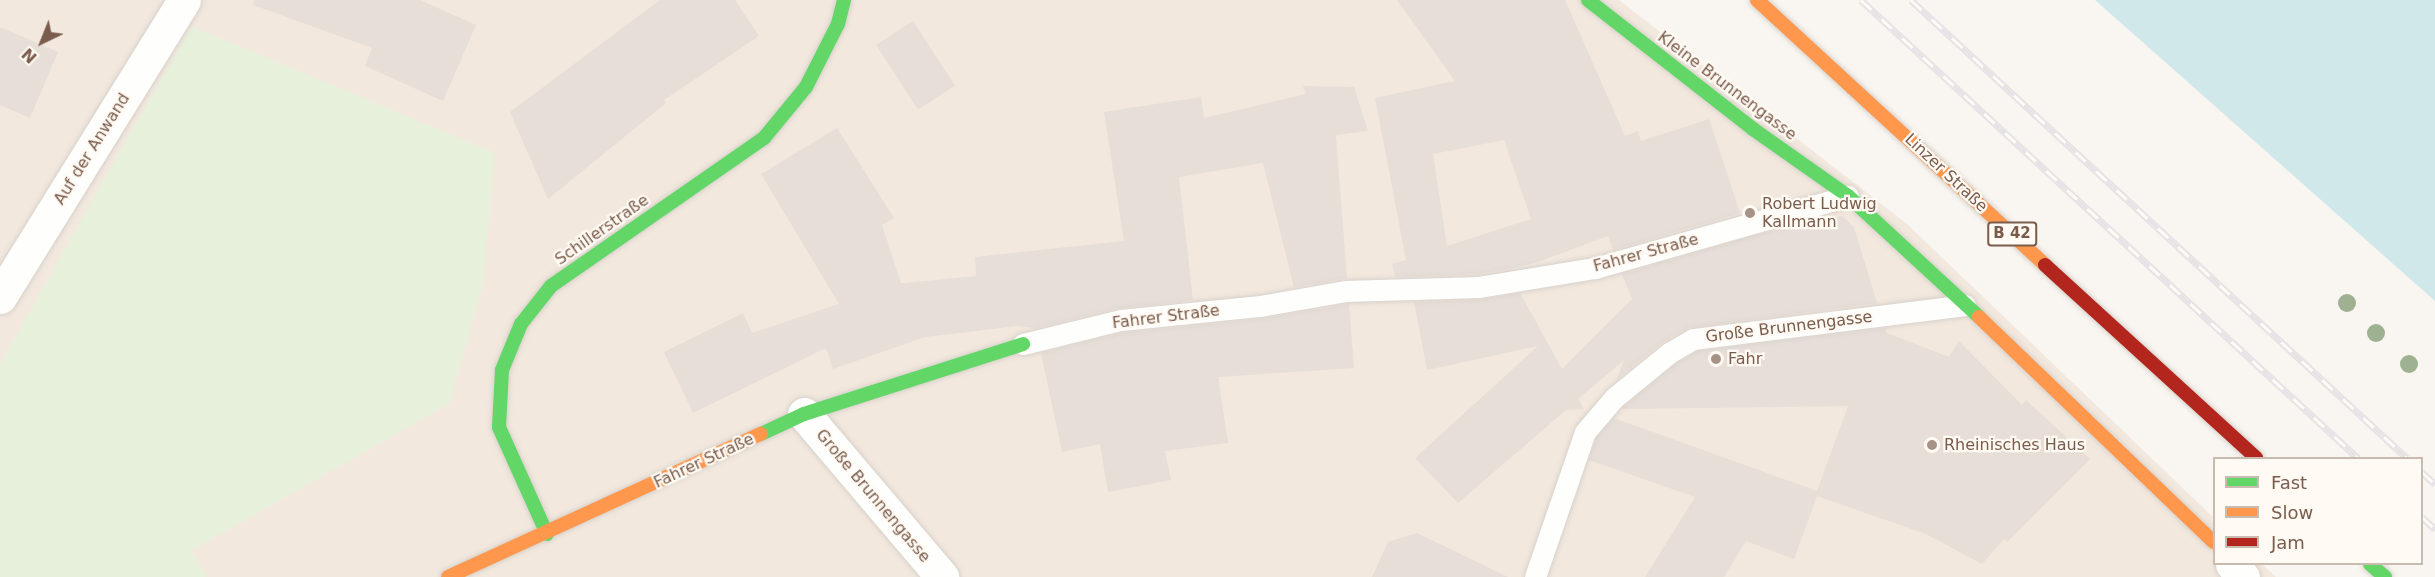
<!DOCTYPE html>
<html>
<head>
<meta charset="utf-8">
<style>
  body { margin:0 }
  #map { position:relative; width:2435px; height:577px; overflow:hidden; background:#f9f5f0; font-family:"DejaVu Sans",sans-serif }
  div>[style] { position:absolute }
  .residential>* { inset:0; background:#f2e8de }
  .green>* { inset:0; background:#e7f0db }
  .water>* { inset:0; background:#d0e8ea }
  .building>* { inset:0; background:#e6ded7; transform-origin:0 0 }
  .roads { filter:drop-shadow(0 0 2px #d7d1cb) drop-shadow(0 0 2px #d7d1cb) }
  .lane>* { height:21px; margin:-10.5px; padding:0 10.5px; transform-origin:10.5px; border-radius:10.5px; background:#fefefd }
  .street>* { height:33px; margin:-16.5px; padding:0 16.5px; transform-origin:16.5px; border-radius:16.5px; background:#fefefd }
  .fast>* { height:14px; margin:-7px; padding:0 7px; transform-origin:7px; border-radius:7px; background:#63d668 }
  .slow>* { height:14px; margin:-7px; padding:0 7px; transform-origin:7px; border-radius:7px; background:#ff974d }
  .jam>* { height:14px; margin:-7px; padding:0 7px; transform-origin:7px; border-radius:7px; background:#b3261e }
  .rail>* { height:7px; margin-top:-3.5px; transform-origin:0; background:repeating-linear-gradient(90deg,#fffaf3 0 14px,#e6e3e7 0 28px); box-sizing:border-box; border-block:2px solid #e6e3e7 }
  .trees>* { width:18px; height:18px; margin:-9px; border-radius:50%; background:#9eb190 }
  .dots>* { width:16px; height:16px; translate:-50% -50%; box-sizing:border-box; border:3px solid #fffaf3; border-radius:50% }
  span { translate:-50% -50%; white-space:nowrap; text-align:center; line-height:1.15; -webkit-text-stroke:4.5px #fffaf3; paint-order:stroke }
  .shield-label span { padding:2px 4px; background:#fffaf3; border:2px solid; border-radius:4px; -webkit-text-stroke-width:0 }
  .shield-label { font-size:15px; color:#7a5c4d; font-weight:700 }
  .street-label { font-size:16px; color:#7a5c4d }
  .poi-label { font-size:16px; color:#7a5c4d }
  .left { translate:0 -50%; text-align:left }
  .legend { position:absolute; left:2213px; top:457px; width:210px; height:108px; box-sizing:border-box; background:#fffaf3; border:2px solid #cabbb1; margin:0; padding:8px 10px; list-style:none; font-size:18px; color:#7a5c4d }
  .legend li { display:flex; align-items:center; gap:12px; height:30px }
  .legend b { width:30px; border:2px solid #cabbb1 }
  .north { position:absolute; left:12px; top:12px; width:60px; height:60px; -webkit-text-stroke:4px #fffaf3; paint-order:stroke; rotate:223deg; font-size:16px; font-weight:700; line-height:24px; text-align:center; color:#7a5c4d }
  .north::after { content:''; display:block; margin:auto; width:21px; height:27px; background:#7a5c4d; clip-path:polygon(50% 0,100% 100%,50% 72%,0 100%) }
</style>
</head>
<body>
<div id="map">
  <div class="residential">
    <div style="clip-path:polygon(0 0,1619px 0,1907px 224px,2214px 518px,2214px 564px,2262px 564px,2276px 577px,0 577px)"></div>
  </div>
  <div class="green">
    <div style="clip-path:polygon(191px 26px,495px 153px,483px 285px,449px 404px,191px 551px,207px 577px,0 577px,0 364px)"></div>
  </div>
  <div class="water">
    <div style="clip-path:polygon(2095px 0,2435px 0,2435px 301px)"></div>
  </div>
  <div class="building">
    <div style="clip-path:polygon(254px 0,420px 0,476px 25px,443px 101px,365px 66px,372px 48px,253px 5px)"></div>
    <div style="clip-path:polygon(660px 0,735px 0,759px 36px,664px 100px,666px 103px,548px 199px,510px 112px)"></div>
    <div style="clip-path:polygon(evenodd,1397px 0,1565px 0,1625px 136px,1638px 131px,1641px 141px,1709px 119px,1740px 213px,1613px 250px,1608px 236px,1535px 263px,1508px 269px,1478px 274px,1395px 277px,1392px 264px,1406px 260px,1375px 98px,1455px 81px,1397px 0,1504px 140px,1531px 219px,1447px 246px,1433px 154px,1504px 140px)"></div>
    <div style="left:913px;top:21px;width:77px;height:44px;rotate:57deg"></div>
    <div style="clip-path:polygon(0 27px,58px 52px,30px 118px,0 105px)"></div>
    <div style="clip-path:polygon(1303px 86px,1354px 87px,1368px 131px,1336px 135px,1347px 278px,1294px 287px,1263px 163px,1179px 177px,1193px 300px,1118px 308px,1036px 328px,1018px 326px,925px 337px,833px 369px,826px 348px,693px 413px,664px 352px,743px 313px,752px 333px,839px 304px,761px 174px,837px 128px,894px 218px,882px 225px,901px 283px,905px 283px,976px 276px,975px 257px,1124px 241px,1104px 112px,1201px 97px,1204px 118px,1306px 94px)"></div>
    <div style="clip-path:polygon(1842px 216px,1854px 227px,1877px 303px,1687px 328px,1661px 343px,1617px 379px,1624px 360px,1578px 399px,1584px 409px,1566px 410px,1458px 503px,1415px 458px,1538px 346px,1427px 370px,1414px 302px,1479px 300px,1520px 293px,1562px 369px,1632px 299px,1622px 274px,1756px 235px)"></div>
    <div style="clip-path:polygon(1349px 304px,1354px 368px,1218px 377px,1228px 443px,1165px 451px,1171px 480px,1108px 492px,1100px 444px,1062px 452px,1041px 353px,1123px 333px,1261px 319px)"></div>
    <div style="clip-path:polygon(1885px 328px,1887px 333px,1949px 357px,1959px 341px,2022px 405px,2026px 400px,2090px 459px,2007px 542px,2004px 539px,1982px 564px,1926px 534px,1817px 496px,1794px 559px,1746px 541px,1724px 577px,1645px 577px,1695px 497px,1589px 460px,1596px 438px,1614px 418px,1817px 491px,1848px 406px,1622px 409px,1623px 407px,1676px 364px,1697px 351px)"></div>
    <div style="clip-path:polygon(1417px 533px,1508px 577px,1372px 577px,1388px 542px)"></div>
  </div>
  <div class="roads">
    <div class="lane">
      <div style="left:1023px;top:344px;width:101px;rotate:-13.8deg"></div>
      <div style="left:1121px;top:320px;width:140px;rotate:-5.8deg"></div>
      <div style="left:1260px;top:306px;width:86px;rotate:-10deg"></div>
      <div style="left:1345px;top:291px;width:134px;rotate:-1.7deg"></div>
      <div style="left:1479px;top:287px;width:118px;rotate:-9.3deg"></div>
      <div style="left:1595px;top:268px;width:263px;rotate:-15.9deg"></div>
      <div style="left:1535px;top:577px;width:153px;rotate:-71deg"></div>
      <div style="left:1585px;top:432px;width:45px;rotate:-49.5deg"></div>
      <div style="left:1614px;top:398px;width:71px;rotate:-39.3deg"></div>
      <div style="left:1669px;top:353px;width:28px;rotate:-30deg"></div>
      <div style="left:1693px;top:339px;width:274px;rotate:-7.1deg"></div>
    </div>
    <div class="street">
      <div style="left:0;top:297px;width:349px;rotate:-58.2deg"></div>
      <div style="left:804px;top:414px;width:214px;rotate:49.7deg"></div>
      <div style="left:2232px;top:564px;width:17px;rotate:50deg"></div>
    </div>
    <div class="fast">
      <div style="left:1588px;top:0;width:209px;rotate:38deg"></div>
      <div style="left:1753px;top:129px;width:116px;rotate:35.2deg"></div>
      <div style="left:1848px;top:196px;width:178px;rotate:42.7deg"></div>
      <div style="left:761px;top:434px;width:47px;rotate:-24.9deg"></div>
      <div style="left:804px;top:414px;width:230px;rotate:-17.7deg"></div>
      <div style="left:547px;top:534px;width:117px;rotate:-114.2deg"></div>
      <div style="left:499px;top:427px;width:57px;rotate:-87deg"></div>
      <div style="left:502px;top:370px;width:50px;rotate:-67.6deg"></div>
      <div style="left:521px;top:324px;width:48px;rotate:-51.7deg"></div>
      <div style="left:551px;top:286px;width:259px;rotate:-34.8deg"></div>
      <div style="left:764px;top:138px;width:66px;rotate:-50.5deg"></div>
      <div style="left:806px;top:87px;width:71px;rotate:-63.1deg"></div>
      <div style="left:838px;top:24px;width:25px;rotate:-76deg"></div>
      <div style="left:2370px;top:564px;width:20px;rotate:41deg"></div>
    </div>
    <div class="slow">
      <div style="left:1757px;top:0;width:391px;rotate:42.6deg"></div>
      <div style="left:1979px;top:317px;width:325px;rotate:43.8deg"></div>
      <div style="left:448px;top:577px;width:344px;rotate:-24.6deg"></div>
    </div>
    <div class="jam">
      <div style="left:2045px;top:265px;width:286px;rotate:42.4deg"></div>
    </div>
  </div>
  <div class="rail">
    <div style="left:1861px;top:0;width:676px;rotate:42.66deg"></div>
    <div style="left:1911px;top:0;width:675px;rotate:42.72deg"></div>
    <div style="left:2422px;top:472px;width:18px;rotate:43deg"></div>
    <div style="left:2422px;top:517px;width:18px;rotate:43deg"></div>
  </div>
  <div class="trees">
    <div style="left:2347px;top:303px"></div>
    <div style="left:2376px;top:333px"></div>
    <div style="left:2409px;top:364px"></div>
  </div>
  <div class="dots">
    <div style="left:1750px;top:213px;background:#a69286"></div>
    <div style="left:1716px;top:359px;background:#a69286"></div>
    <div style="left:1932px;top:445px;background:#a69286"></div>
  </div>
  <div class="shield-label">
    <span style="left:2012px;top:234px">B 42</span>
  </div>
  <div class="street-label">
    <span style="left:1727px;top:86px;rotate:37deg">Kleine Brunnengasse</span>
    <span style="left:92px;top:149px;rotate:-58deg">Auf der Anwand</span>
    <span style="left:1946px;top:173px;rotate:43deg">Linzer Straße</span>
    <span style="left:602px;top:230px;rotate:-35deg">Schillerstraße</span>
    <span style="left:1646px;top:253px;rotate:-15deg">Fahrer Straße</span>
    <span style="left:1166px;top:317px;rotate:-7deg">Fahrer Straße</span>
    <span style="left:1789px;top:327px;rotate:-7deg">Große Brunnengasse</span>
    <span style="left:704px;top:461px;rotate:-25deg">Fahrer Straße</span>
    <span style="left:873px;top:496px;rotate:50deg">Große Brunnengasse</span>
  </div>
  <div class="poi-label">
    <span class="left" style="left:1762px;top:213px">Robert Ludwig<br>Kallmann</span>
    <span class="left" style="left:1728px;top:359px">Fahr</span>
    <span class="left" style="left:1944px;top:445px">Rheinisches Haus</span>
  </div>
  <ul class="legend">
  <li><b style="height:8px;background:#63d668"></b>Fast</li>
  <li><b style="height:8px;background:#ff974d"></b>Slow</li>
  <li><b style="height:8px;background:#b3261e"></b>Jam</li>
  </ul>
  <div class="north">N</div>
</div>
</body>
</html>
